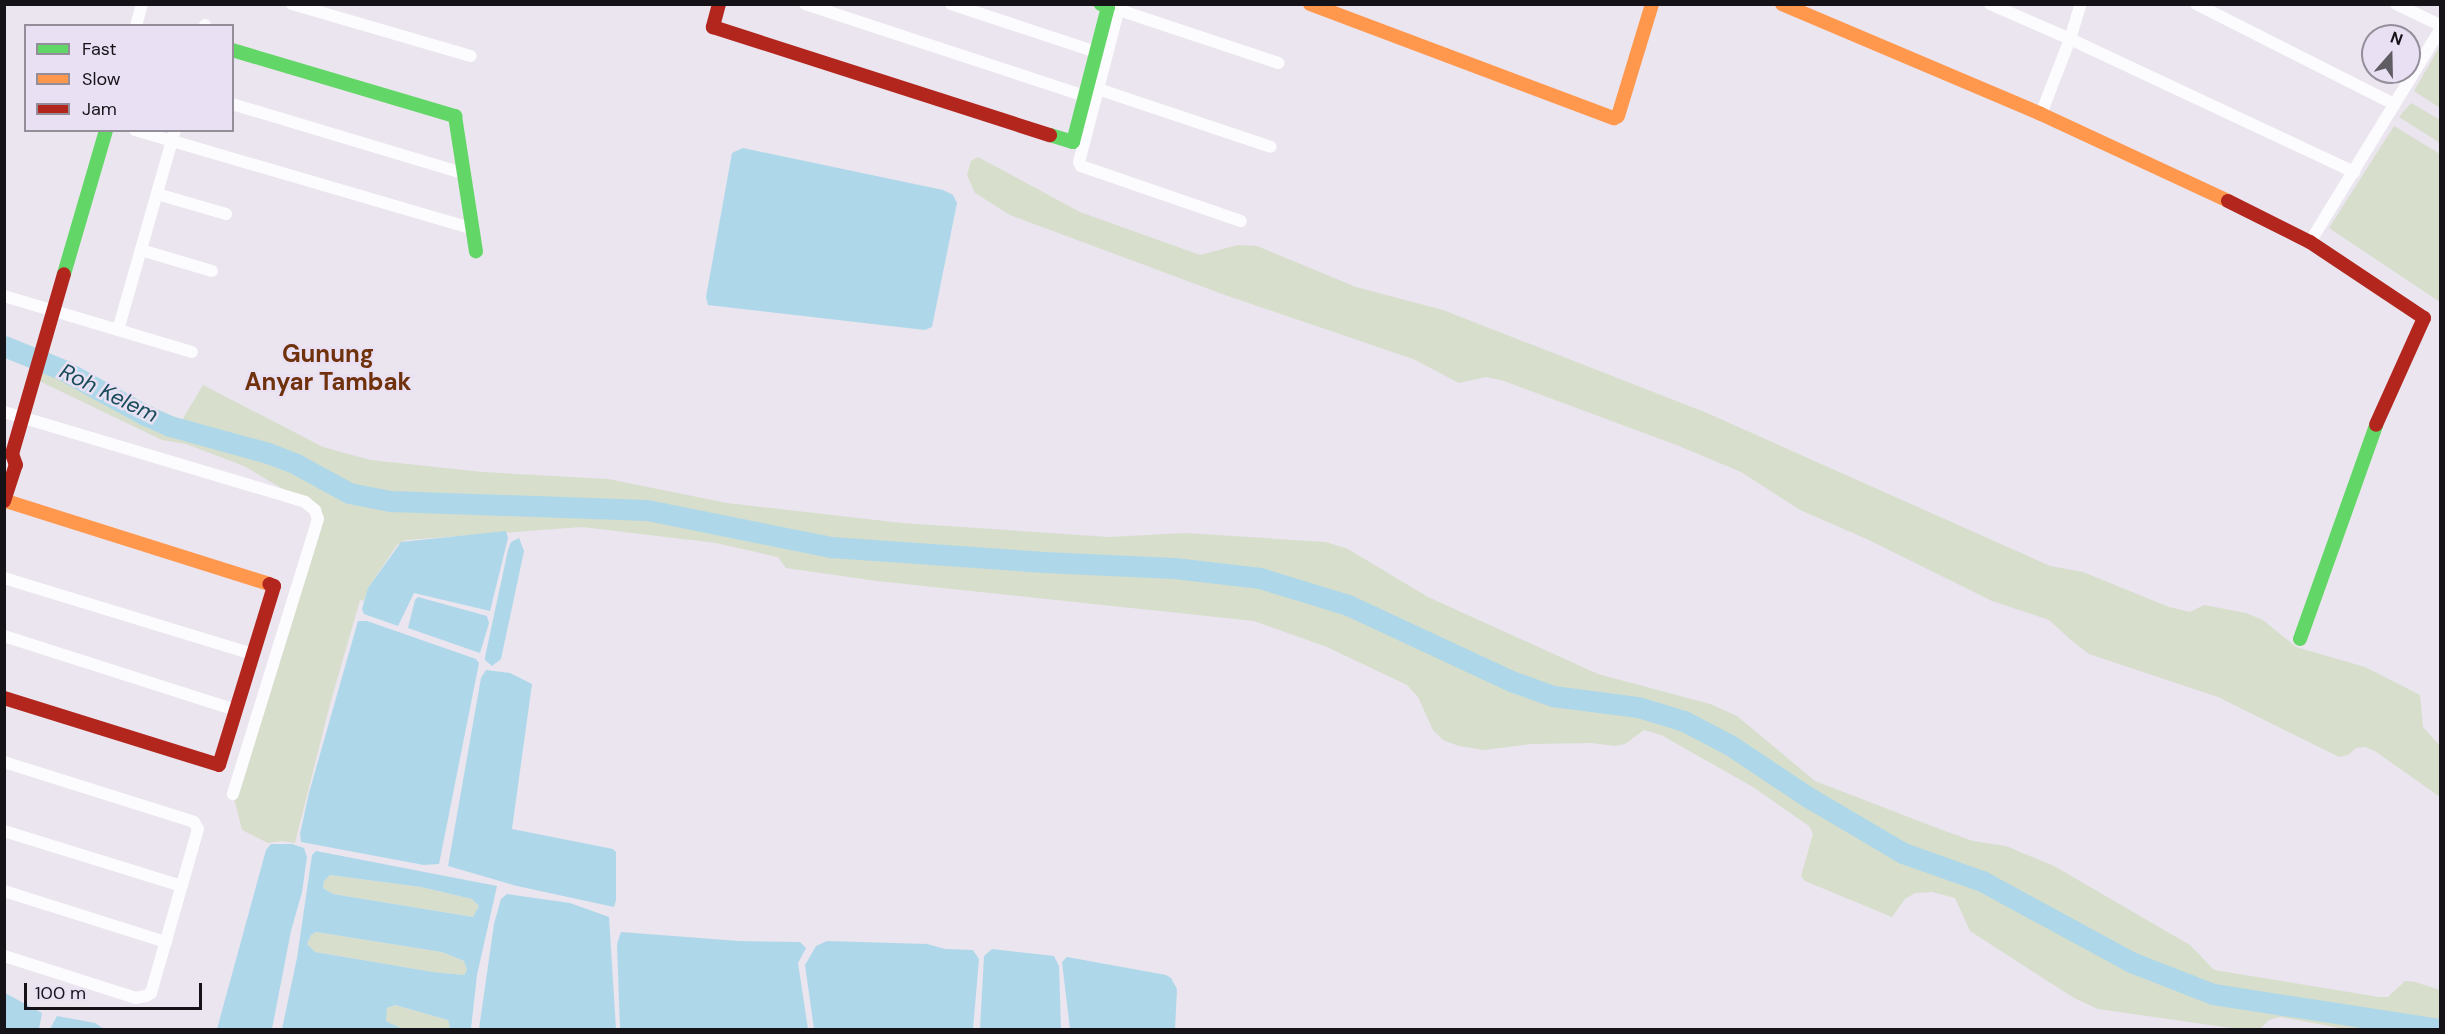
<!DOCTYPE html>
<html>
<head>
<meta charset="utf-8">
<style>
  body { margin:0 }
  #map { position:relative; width:2445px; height:1034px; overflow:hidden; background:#eae5ef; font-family:"DM Sans",sans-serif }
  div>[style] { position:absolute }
  .green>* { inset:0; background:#d7decc }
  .water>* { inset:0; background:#aed8e9 }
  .river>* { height:21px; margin:-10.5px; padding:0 10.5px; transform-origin:10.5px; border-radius:10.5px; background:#aed8e9 }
  .street>* { height:12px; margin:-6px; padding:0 6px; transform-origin:6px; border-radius:6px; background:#fcfbfd }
  .fast>* { height:14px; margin:-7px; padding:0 7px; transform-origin:7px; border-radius:7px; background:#63d668 }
  .slow>* { height:14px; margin:-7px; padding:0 7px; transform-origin:7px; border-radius:7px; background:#ff974d }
  .jam>* { height:14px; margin:-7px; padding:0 7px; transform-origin:7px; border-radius:7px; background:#b3261e }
  span { translate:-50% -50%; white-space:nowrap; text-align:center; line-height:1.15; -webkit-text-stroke:5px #e9e1f3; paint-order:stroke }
  .water-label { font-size:22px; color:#184c5b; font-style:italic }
  .quarter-label { font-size:24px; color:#70310d; font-weight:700 }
  .frame { position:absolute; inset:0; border:6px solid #151218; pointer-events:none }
  .legend { position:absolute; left:24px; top:24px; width:210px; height:108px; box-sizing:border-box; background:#e9e1f3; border:2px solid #948e9b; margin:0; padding:8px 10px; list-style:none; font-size:18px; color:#151218 }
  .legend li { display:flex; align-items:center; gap:12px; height:30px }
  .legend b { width:30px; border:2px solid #948e9b }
  .north { position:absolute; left:2361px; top:24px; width:60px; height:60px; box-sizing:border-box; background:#e9e1f3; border:2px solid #948e9b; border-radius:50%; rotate:20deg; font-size:16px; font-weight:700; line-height:24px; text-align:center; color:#151218 }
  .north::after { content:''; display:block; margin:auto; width:21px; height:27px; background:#605c63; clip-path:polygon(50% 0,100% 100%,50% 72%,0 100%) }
  .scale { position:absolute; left:24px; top:983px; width:178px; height:27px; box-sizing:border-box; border:3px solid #151218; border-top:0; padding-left:8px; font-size:18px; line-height:21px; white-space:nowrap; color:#151218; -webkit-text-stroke:4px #e9e1f3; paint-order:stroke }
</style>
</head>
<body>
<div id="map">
  <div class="green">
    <div style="clip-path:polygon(2440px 46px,2440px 108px,2414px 91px)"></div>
    <div style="clip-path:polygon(2411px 103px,2440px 120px,2440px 143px,2399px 117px)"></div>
    <div style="clip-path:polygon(2394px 126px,2440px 154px,2440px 302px,2329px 228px)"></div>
    <div style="clip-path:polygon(978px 157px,1080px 212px,1200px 255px,1238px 245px,1257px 246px,1356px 287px,1443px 310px,1707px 413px,2050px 566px,2083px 572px,2169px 607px,2190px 612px,2204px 605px,2246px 613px,2263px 620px,2296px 647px,2365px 667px,2420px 695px,2423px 727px,2440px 746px,2440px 797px,2375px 751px,2365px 747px,2356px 748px,2348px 755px,2339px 757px,2218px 697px,2089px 654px,2072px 641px,2049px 620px,1992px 601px,1869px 540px,1800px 510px,1741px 472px,1679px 446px,1504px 381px,1486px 377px,1459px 383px,1413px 359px,1225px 295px,1010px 215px,975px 193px,967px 175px,971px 161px)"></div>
    <div style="clip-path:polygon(44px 350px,124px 395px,182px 420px,203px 385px,323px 447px,370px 460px,483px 472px,608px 479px,727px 503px,902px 523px,1109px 537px,1185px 533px,1326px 542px,1348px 549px,1428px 597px,1598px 674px,1710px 704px,1737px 716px,1815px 781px,1945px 831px,1973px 841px,2006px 846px,2054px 866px,2190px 945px,2214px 970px,2379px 997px,2388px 997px,2405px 981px,2415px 982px,2440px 990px,2440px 1029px,2345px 1029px,2280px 1017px,2269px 1020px,2260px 1029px,2245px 1030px,2098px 1009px,2074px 998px,1970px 931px,1955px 898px,1932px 892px,1915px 893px,1905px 899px,1892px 917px,1805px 881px,1801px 876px,1813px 834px,1809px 826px,1753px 787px,1661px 735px,1644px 730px,1625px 744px,1615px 746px,1592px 743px,1532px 744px,1484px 750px,1459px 746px,1443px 740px,1433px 730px,1418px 697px,1407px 685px,1327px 647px,1254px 621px,877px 581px,786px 568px,778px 557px,716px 543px,582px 527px,406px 540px,397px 545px,368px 588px,364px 601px,360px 600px,330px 704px,295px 843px,283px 841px,268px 843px,242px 830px,233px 794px,318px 520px,305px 502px,244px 466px,186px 444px,162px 440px,35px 379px)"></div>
    <div style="clip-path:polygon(330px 875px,421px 887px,472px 899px,479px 906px,473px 917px,333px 894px,323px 888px,324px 881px)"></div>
    <div style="clip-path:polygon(316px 932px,442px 952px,464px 961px,467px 970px,464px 975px,433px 972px,315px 952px,307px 944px,311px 935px)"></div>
    <div style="clip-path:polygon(395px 1005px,448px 1020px,450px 1029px,402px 1029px,392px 1027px,386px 1021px,385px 1013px,387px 1008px)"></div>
  </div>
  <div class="water">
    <div style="clip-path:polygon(743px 148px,943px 190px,953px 195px,957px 203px,932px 327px,925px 330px,708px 305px,706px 297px,732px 153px)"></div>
    <div style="clip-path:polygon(506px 531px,508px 538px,490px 611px,414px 593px,398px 626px,364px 614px,362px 609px,368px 588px,401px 542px)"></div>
    <div style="clip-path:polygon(519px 538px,524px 551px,501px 659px,492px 666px,485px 660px,485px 657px,508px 550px,511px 542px)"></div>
    <div style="clip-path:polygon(418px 597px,487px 616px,489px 623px,480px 653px,408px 628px,415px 600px)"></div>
    <div style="clip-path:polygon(358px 621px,367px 621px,476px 659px,479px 663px,439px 864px,424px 865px,301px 842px,300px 834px,309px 793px)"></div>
    <div style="clip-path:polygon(486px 670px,510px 673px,532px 684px,512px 829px,613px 849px,616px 852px,616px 900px,614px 907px,517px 886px,448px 866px,481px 678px)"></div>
    <div style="clip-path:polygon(271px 844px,292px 844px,304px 848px,307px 857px,302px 892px,291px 931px,272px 1029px,217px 1029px,266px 850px)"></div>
    <div style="clip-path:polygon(evenodd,316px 851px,497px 886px,477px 975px,471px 1029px,450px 1029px,448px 1020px,395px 1005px,387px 1008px,386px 1021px,402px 1029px,282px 1029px,297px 958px,312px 855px,316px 851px,330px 875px,421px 887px,472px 899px,479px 906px,473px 917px,333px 894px,323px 888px,324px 881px,330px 875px,316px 851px,316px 932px,442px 952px,464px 961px,467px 970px,464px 975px,433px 972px,315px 952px,307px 944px,311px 935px,316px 932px)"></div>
    <div style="clip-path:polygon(507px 894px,570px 903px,609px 917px,616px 1029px,479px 1029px,494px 924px,501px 899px)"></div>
    <div style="clip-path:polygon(621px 932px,739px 941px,800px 942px,806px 948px,798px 963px,808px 1029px,620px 1029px,617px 944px)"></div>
    <div style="clip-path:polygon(827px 941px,927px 944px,945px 949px,973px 950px,979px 959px,973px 1029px,814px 1029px,805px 965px,816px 946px)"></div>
    <div style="clip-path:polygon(992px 949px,1054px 956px,1059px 966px,1061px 1029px,980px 1029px,984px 956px)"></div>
    <div style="clip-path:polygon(1067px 957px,1166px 975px,1171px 978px,1177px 989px,1175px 1029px,1070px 1029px,1062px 962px)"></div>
    <div style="clip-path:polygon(5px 993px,42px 1013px,39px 1029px,5px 1029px)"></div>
    <div style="clip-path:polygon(57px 1016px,95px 1023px,104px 1029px,50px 1029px)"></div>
  </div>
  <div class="river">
    <div style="left:4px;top:346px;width:64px;rotate:22.1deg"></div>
    <div style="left:63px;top:370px;width:94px;rotate:28.8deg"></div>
    <div style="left:145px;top:415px;width:27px;rotate:24deg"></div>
    <div style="left:170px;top:426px;width:102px;rotate:15.4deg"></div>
    <div style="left:268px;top:453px;width:30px;rotate:21deg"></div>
    <div style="left:296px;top:464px;width:60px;rotate:28.7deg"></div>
    <div style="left:349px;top:493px;width:42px;rotate:11deg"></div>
    <div style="left:390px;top:501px;width:257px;rotate:2deg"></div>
    <div style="left:647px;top:510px;width:188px;rotate:11.4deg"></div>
    <div style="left:831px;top:547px;width:214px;rotate:4deg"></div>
    <div style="left:1044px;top:562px;width:130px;rotate:2.6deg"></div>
    <div style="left:1174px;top:568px;width:87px;rotate:6.6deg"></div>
    <div style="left:1260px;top:578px;width:92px;rotate:17.1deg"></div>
    <div style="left:1348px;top:605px;width:180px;rotate:25deg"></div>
    <div style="left:1511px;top:681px;width:45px;rotate:19.7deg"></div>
    <div style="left:1553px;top:696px;width:86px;rotate:7.4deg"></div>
    <div style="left:1638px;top:707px;width:48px;rotate:16.9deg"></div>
    <div style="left:1684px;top:721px;width:52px;rotate:27.6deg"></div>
    <div style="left:1730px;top:745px;width:94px;rotate:33.7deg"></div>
    <div style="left:1808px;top:797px;width:110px;rotate:30.5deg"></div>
    <div style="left:1903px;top:853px;width:84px;rotate:19.5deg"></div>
    <div style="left:1982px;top:881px;width:170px;rotate:28.5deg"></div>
    <div style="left:2131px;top:962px;width:88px;rotate:21.3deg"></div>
    <div style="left:2213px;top:994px;width:230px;rotate:8.8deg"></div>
  </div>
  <div class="street">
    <div style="left:292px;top:4px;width:186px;rotate:16.2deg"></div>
    <div style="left:805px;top:4px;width:295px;rotate:18.2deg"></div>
    <div style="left:951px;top:4px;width:153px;rotate:18.3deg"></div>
    <div style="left:1120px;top:4px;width:163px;rotate:104.5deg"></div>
    <div style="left:1079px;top:162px;width:4px;rotate:63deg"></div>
    <div style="left:1081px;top:166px;width:169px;rotate:19deg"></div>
    <div style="left:1990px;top:4px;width:87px;rotate:23.6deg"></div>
    <div style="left:2070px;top:39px;width:37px;rotate:-73deg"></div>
    <div style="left:2196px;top:4px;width:222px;rotate:26.8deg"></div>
    <div style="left:2396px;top:4px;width:49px;rotate:25.5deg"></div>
    <div style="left:1119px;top:10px;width:168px;rotate:18.4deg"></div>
    <div style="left:136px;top:26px;width:23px;rotate:-75deg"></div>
    <div style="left:205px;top:26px;width:1px;rotate:-90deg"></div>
    <div style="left:1098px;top:89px;width:182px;rotate:18.5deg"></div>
    <div style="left:232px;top:104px;width:243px;rotate:16.7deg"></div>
    <div style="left:2041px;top:114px;width:80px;rotate:-68.9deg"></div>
    <div style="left:2070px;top:39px;width:314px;rotate:25.1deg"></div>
    <div style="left:135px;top:130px;width:352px;rotate:16.3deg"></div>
    <div style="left:157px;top:194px;width:72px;rotate:16.2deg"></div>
    <div style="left:2310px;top:242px;width:249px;rotate:-58.5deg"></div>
    <div style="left:141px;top:250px;width:74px;rotate:16.5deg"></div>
    <div style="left:4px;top:296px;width:196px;rotate:16.6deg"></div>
    <div style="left:118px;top:330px;width:208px;rotate:-74.1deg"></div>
    <div style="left:4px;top:412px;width:314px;rotate:16.6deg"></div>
    <div style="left:305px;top:502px;width:13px;rotate:39deg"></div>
    <div style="left:315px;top:510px;width:9px;rotate:72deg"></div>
    <div style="left:318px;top:519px;width:288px;rotate:107.2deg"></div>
    <div style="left:4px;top:578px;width:260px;rotate:17deg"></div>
    <div style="left:4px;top:636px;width:244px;rotate:17.7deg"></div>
    <div style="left:4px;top:762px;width:199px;rotate:17.5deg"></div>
    <div style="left:194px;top:822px;width:8px;rotate:60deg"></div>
    <div style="left:198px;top:829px;width:171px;rotate:106deg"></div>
    <div style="left:151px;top:993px;width:6px;rotate:149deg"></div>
    <div style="left:146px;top:996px;width:10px;rotate:169deg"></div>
    <div style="left:136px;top:998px;width:139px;rotate:-162.3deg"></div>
    <div style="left:4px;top:831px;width:186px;rotate:17.2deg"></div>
    <div style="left:4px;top:891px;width:170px;rotate:17.5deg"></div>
  </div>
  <div class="fast">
    <div style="left:232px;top:50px;width:233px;rotate:16.5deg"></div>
    <div style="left:455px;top:116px;width:137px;rotate:81.2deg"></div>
    <div style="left:1050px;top:135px;width:24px;rotate:17deg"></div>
    <div style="left:1073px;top:142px;width:139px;rotate:-75.5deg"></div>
    <div style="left:1108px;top:7px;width:8px;rotate:-157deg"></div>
    <div style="left:64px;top:274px;width:150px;rotate:-73.7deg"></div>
    <div style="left:2300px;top:639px;width:227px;rotate:-70.4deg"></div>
  </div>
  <div class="slow">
    <div style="left:1310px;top:4px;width:325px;rotate:20.6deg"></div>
    <div style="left:1614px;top:118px;width:4px;rotate:-27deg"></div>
    <div style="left:1618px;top:116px;width:117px;rotate:-73.1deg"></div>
    <div style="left:1782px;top:4px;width:281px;rotate:23deg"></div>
    <div style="left:2041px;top:114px;width:206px;rotate:24.9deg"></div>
    <div style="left:6px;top:501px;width:276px;rotate:17.5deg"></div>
  </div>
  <div class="jam">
    <div style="left:719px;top:4px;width:24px;rotate:105deg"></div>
    <div style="left:713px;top:27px;width:354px;rotate:17.8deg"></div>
    <div style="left:2228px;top:201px;width:92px;rotate:26.6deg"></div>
    <div style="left:2310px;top:242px;width:137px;rotate:33.7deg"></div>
    <div style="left:2424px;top:318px;width:117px;rotate:114.2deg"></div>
    <div style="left:4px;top:501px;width:38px;rotate:-72deg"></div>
    <div style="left:16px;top:465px;width:12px;rotate:-110deg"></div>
    <div style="left:12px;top:454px;width:187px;rotate:-73.9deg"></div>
    <div style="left:4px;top:698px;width:225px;rotate:17.3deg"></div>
    <div style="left:219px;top:765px;width:187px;rotate:-72.9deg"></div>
    <div style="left:274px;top:586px;width:5px;rotate:-158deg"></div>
  </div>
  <div class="water-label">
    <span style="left:109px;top:393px;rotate:26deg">Roh Kelem</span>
  </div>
  <div class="quarter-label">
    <span style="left:328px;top:368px">Gunung<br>Anyar Tambak</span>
  </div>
  <div class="frame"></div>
  <ul class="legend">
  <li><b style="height:8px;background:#63d668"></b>Fast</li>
  <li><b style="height:8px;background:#ff974d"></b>Slow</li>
  <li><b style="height:8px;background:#b3261e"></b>Jam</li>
  </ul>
  <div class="north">N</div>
  <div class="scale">100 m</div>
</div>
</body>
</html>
